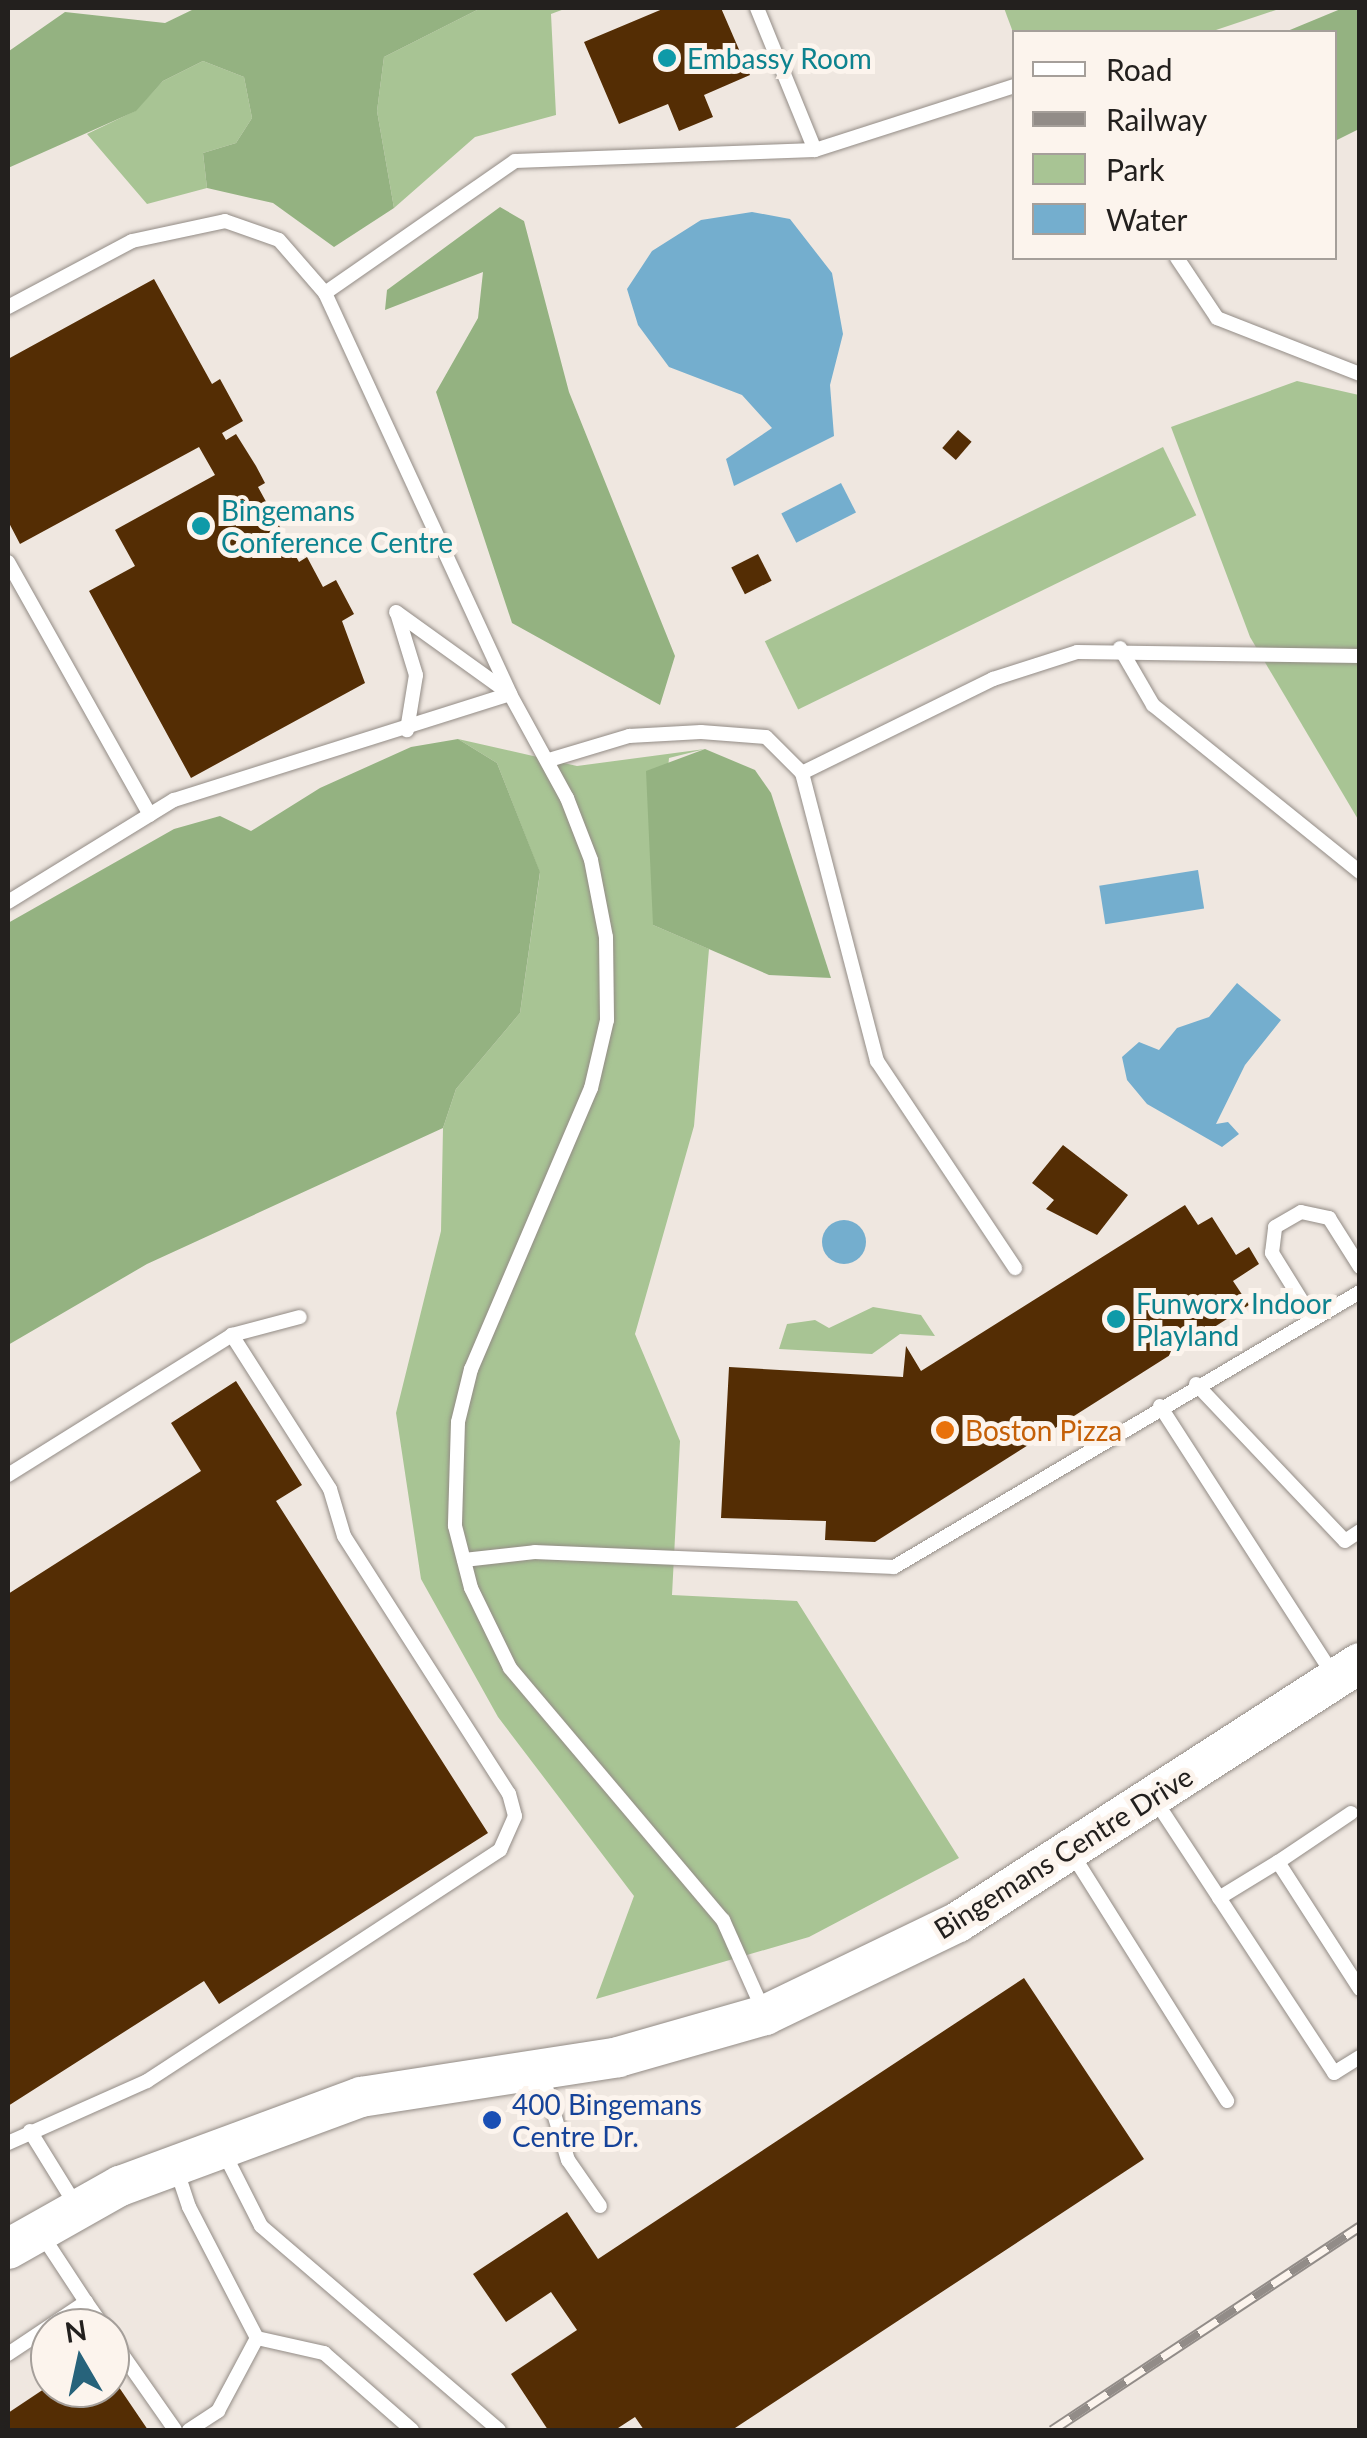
<!DOCTYPE html>
<html>
<head>
<meta charset="utf-8">
<style>
  body { margin:0 }
  #map { position:relative; width:1367px; height:2438px; overflow:hidden; background:#efe7e0; font-family:Lato,sans-serif }
  div>[style] { position:absolute }
  .green>* { inset:0; background:#a8c494; transform-origin:0 0 }
  .forest>* { inset:0; background:#94b281 }
  .water>* { inset:0; background:#74aece; transform-origin:0 0 }
  .round { border-radius:50% }
  .building>* { inset:0; background:#542d04; transform-origin:0 0 }
  .roads { filter:drop-shadow(0 0 2px #938c86) drop-shadow(0 0 2px #938c86) }
  .lane>* { height:14px; margin:-7px; padding:0 7px; transform-origin:7px; border-radius:7px; background:#fff }
  .secondary>* { height:40px; margin:-20px; padding:0 20px; transform-origin:20px; border-radius:20px; background:#fff }
  .rail>* { height:11px; margin-top:-5.5px; transform-origin:0; background:repeating-linear-gradient(90deg,#fcf4ed 0 22px,#928c88 0 44px); box-sizing:border-box; border-block:2px solid #928c88 }
  .dots>* { width:28px; height:28px; translate:-50% -50%; box-sizing:border-box; border:5px solid #fcf4ed; border-radius:50% }
  span { translate:-50% -50%; white-space:nowrap; text-align:center; line-height:1.15; -webkit-text-stroke:10px #fcf4ed; paint-order:stroke }
  .culture-label { font-size:28px; color:#0d838f }
  .left { translate:0 -50%; text-align:left }
  .food-label { font-size:28px; color:#c56008 }
  .street-label { font-size:28px; color:#23201e }
  .transit-label { font-size:28px; color:#164399 }
  .frame { position:absolute; inset:0; border:10px solid #23201e; pointer-events:none }
  .legend { position:absolute; left:1012px; top:30px; width:325px; height:230px; box-sizing:border-box; background:#fcf4ed; border:2px solid #a59f9a; margin:0; padding:12px 18px; list-style:none; font-size:30px; color:#23201e }
  .legend li { display:flex; align-items:center; gap:20px; height:50px }
  .legend b { width:50px; border:2px solid #a59f9a }
  .north { position:absolute; left:30px; top:2308px; width:100px; height:100px; box-sizing:border-box; background:#fcf4ed; border:2px solid #a59f9a; border-radius:50%; rotate:351deg; font-size:28px; font-weight:700; line-height:40px; text-align:center; color:#23201e }
  .north::after { content:''; display:block; margin:auto; width:35px; height:45px; background:#27637b; clip-path:polygon(50% 0,100% 100%,50% 72%,0 100%) }
</style>
</head>
<body>
<div id="map">
  <div class="green">
    <div style="clip-path:polygon(481px 8px,567px 8px,551px 14px,556px 115px,475px 137px,394px 208px,377px 111px,384px 57px)"></div>
    <div style="clip-path:polygon(1004px 8px,1282px 8px,1210px 32px,1014px 35px)"></div>
    <div style="clip-path:polygon(203px 61px,244px 77px,252px 118px,236px 143px,203px 153px,207px 188px,147px 204px,87px 134px,135px 111px,163px 81px)"></div>
    <div style="clip-path:polygon(1297px 381px,1359px 395px,1359px 821px,1250px 637px,1171px 427px)"></div>
    <div style="left:1163px;top:447px;width:76px;height:443px;rotate:64deg"></div>
    <div style="clip-path:polygon(458px 739px,577px 766px,705px 749px,669px 758px,653px 925px,709px 949px,694px 1126px,635px 1334px,680px 1441px,672px 1595px,797px 1601px,959px 1858px,809px 1937px,596px 1999px,634px 1896px,498px 1717px,421px 1579px,396px 1413px,441px 1231px,443px 1128px,456px 1089px,520px 1013px,540px 873px,497px 763px)"></div>
    <div style="clip-path:polygon(873px 1307px,921px 1315px,935px 1336px,900px 1334px,872px 1354px,779px 1349px,787px 1324px,815px 1320px,829px 1328px)"></div>
  </div>
  <div class="forest">
    <div style="clip-path:polygon(196px 8px,481px 8px,384px 57px,377px 111px,394px 208px,334px 247px,273px 203px,207px 188px,203px 153px,236px 143px,252px 118px,244px 77px,203px 61px,163px 81px,136px 111px,8px 168px,9px 51px,65px 12px,165px 23px)"></div>
    <div style="clip-path:polygon(1343px 8px,1359px 8px,1359px 129px,1335px 141px,1334px 32px,1285px 32px)"></div>
    <div style="clip-path:polygon(500px 207px,524px 221px,569px 392px,675px 656px,660px 705px,512px 623px,436px 392px,478px 318px,483px 272px,385px 310px,387px 290px)"></div>
    <div style="clip-path:polygon(458px 739px,497px 763px,540px 872px,520px 1013px,456px 1089px,443px 1128px,147px 1264px,8px 1345px,8px 923px,174px 829px,220px 816px,251px 831px,320px 788px,411px 747px)"></div>
    <div style="clip-path:polygon(705px 749px,755px 770px,771px 793px,831px 978px,769px 975px,653px 925px,646px 771px)"></div>
  </div>
  <div class="water">
    <div style="clip-path:polygon(752px 212px,790px 219px,832px 273px,843px 334px,830px 385px,834px 436px,734px 486px,726px 459px,772px 428px,742px 395px,669px 367px,638px 325px,627px 289px,652px 251px,701px 220px)"></div>
    <div style="left:841px;top:483px;width:33px;height:67px;rotate:63deg"></div>
    <div style="left:1198px;top:870px;width:39px;height:100px;rotate:81deg"></div>
    <div style="clip-path:polygon(1237px 983px,1281px 1020px,1245px 1065px,1216px 1124px,1228px 1122px,1239px 1134px,1222px 1147px,1147px 1104px,1127px 1080px,1122px 1057px,1139px 1042px,1159px 1050px,1177px 1028px,1209px 1017px)"></div>
    <div class="round" style="left:822px;top:1220px;width:44px;height:44px"></div>
  </div>
  <div class="building">
    <div style="clip-path:polygon(665px 8px,721px 8px,750px 75px,704px 95px,713px 117px,679px 131px,668px 104px,619px 124px,584px 42px)"></div>
    <div style="clip-path:polygon(154px 279px,212px 384px,220px 379px,243px 421px,222px 433px,226px 440px,236px 434px,256px 466px,265px 483px,258px 487px,299px 562px,307px 557px,323px 587px,336px 580px,354px 614px,342px 621px,365px 683px,191px 778px,89px 591px,135px 566px,115px 530px,215px 475px,199px 447px,20px 544px,8px 521px,8px 359px)"></div>
    <div style="left:958px;top:430px;width:18px;height:24px;rotate:41deg"></div>
    <div style="left:758px;top:554px;width:30px;height:30px;rotate:63deg"></div>
    <div style="clip-path:polygon(1063px 1145px,1128px 1195px,1097px 1235px,1046px 1209px,1054px 1200px,1032px 1183px)"></div>
    <div style="clip-path:polygon(1185px 1205px,1198px 1225px,1212px 1217px,1236px 1255px,1249px 1247px,1259px 1264px,1233px 1281px,1249px 1305px,875px 1542px,825px 1540px,826px 1521px,721px 1518px,729px 1367px,903px 1377px,906px 1346px,921px 1371px)"></div>
    <div style="clip-path:polygon(236px 1381px,302px 1485px,276px 1501px,488px 1833px,219px 2004px,204px 1981px,8px 2106px,8px 1594px,201px 1471px,171px 1423px)"></div>
    <div style="clip-path:polygon(1024px 1978px,1144px 2159px,732px 2430px,644px 2430px,635px 2417px,615px 2430px,548px 2430px,511px 2374px,577px 2330px,551px 2292px,506px 2322px,473px 2274px,567px 2212px,598px 2259px)"></div>
    <div style="clip-path:polygon(110px 2374px,148px 2430px,8px 2430px,8px 2413px,50px 2385px,110px 2388px)"></div>
  </div>
  <div class="roads">
    <div class="lane">
      <div style="left:757px;top:8px;width:153px;rotate:67.8deg"></div>
      <div style="left:1177px;top:258px;width:72px;rotate:56.3deg"></div>
      <div style="left:1217px;top:318px;width:154px;rotate:21.4deg"></div>
      <div style="left:325px;top:293px;width:231px;rotate:-34.8deg"></div>
      <div style="left:515px;top:161px;width:300px;rotate:-2.1deg"></div>
      <div style="left:815px;top:150px;width:209px;rotate:-17.8deg"></div>
      <div style="left:8px;top:307px;width:140px;rotate:-28deg"></div>
      <div style="left:132px;top:241px;width:95px;rotate:-12.1deg"></div>
      <div style="left:225px;top:221px;width:57px;rotate:19.4deg"></div>
      <div style="left:279px;top:240px;width:70px;rotate:49deg"></div>
      <div style="left:325px;top:293px;width:442px;rotate:65.2deg"></div>
      <div style="left:510px;top:694px;width:119px;rotate:61.3deg"></div>
      <div style="left:567px;top:798px;width:66px;rotate:68.8deg"></div>
      <div style="left:591px;top:860px;width:78px;rotate:79deg"></div>
      <div style="left:606px;top:937px;width:83px;rotate:89.3deg"></div>
      <div style="left:607px;top:1020px;width:70px;rotate:103.2deg"></div>
      <div style="left:591px;top:1088px;width:306px;rotate:113.1deg"></div>
      <div style="left:471px;top:1369px;width:55px;rotate:103.8deg"></div>
      <div style="left:458px;top:1422px;width:104px;rotate:91.7deg"></div>
      <div style="left:455px;top:1526px;width:64px;rotate:75.5deg"></div>
      <div style="left:471px;top:1588px;width:89px;rotate:64deg"></div>
      <div style="left:510px;top:1668px;width:330px;rotate:49.8deg"></div>
      <div style="left:723px;top:1920px;width:98px;rotate:66deg"></div>
      <div style="left:8px;top:562px;width:290px;rotate:60.7deg"></div>
      <div style="left:396px;top:612px;width:140px;rotate:35.7deg"></div>
      <div style="left:397px;top:613px;width:65px;rotate:73deg"></div>
      <div style="left:416px;top:675px;width:56px;rotate:99.3deg"></div>
      <div style="left:1120px;top:648px;width:66px;rotate:59.9deg"></div>
      <div style="left:1153px;top:705px;width:266px;rotate:38.9deg"></div>
      <div style="left:549px;top:760px;width:84px;rotate:-16.7deg"></div>
      <div style="left:629px;top:736px;width:72px;rotate:-3.2deg"></div>
      <div style="left:701px;top:732px;width:65px;rotate:4.4deg"></div>
      <div style="left:766px;top:737px;width:51px;rotate:45deg"></div>
      <div style="left:802px;top:773px;width:298px;rotate:75.4deg"></div>
      <div style="left:877px;top:1061px;width:249px;rotate:56.3deg"></div>
      <div style="left:802px;top:773px;width:213px;rotate:-26.2deg"></div>
      <div style="left:993px;top:679px;width:88px;rotate:-17.8deg"></div>
      <div style="left:1077px;top:652px;width:283px;rotate:0.8deg"></div>
      <div style="left:8px;top:902px;width:195px;rotate:-31.6deg"></div>
      <div style="left:174px;top:800px;width:352px;rotate:-17.5deg"></div>
      <div style="left:1313px;top:1319px;width:78px;rotate:-121.8deg"></div>
      <div style="left:1272px;top:1253px;width:26px;rotate:-83deg"></div>
      <div style="left:1275px;top:1227px;width:30px;rotate:-30deg"></div>
      <div style="left:1301px;top:1212px;width:29px;rotate:12deg"></div>
      <div style="left:1329px;top:1218px;width:58px;rotate:57.7deg"></div>
      <div style="left:1196px;top:1384px;width:216px;rotate:46.5deg"></div>
      <div style="left:1345px;top:1541px;width:18px;rotate:-34deg"></div>
      <div style="left:1160px;top:1406px;width:319px;rotate:57.2deg"></div>
      <div style="left:8px;top:1475px;width:264px;rotate:-32deg"></div>
      <div style="left:232px;top:1335px;width:70px;rotate:-14.8deg"></div>
      <div style="left:464px;top:1560px;width:71px;rotate:-6.4deg"></div>
      <div style="left:535px;top:1552px;width:359px;rotate:2.4deg"></div>
      <div style="left:894px;top:1567px;width:541px;rotate:-30.55deg"></div>
      <div style="left:1153px;top:1797px;width:330px;rotate:56.7deg"></div>
      <div style="left:1334px;top:2073px;width:31px;rotate:-32deg"></div>
      <div style="left:1351px;top:1813px;width:88px;rotate:146.1deg"></div>
      <div style="left:1278px;top:1862px;width:151px;rotate:57.2deg"></div>
      <div style="left:1071px;top:1852px;width:294px;rotate:57.9deg"></div>
      <div style="left:1219px;top:1898px;width:69px;rotate:-31.4deg"></div>
      <div style="left:542px;top:2074px;width:90px;rotate:73.2deg"></div>
      <div style="left:568px;top:2160px;width:56px;rotate:55.2deg"></div>
      <div style="left:30px;top:2131px;width:89px;rotate:58.3deg"></div>
      <div style="left:8px;top:2143px;width:152px;rotate:-24deg"></div>
      <div style="left:147px;top:2081px;width:422px;rotate:-33.2deg"></div>
      <div style="left:500px;top:1850px;width:37px;rotate:-66deg"></div>
      <div style="left:515px;top:1816px;width:23px;rotate:-105deg"></div>
      <div style="left:509px;top:1794px;width:306px;rotate:-122.6deg"></div>
      <div style="left:344px;top:1536px;width:49px;rotate:-106.6deg"></div>
      <div style="left:330px;top:1489px;width:183px;rotate:-122.5deg"></div>
      <div style="left:223px;top:2151px;width:84px;rotate:63.1deg"></div>
      <div style="left:261px;top:2226px;width:313px;rotate:40.6deg"></div>
      <div style="left:176px;top:2168px;width:41px;rotate:71.6deg"></div>
      <div style="left:189px;top:2207px;width:148px;rotate:62.6deg"></div>
      <div style="left:257px;top:2338px;width:69px;rotate:12.6deg"></div>
      <div style="left:324px;top:2353px;width:117px;rotate:41.2deg"></div>
      <div style="left:86px;top:2302px;width:32px;rotate:55deg"></div>
      <div style="left:110px;top:2337px;width:113px;rotate:55deg"></div>
      <div style="left:8px;top:2354px;width:94px;rotate:-33.7deg"></div>
      <div style="left:86px;top:2302px;width:80px;rotate:-123.3deg"></div>
      <div style="left:189px;top:2430px;width:35px;rotate:-33deg"></div>
      <div style="left:218px;top:2411px;width:83px;rotate:-61.9deg"></div>
    </div>
    <div class="secondary">
      <div style="left:8px;top:2249px;width:129px;rotate:-29.4deg"></div>
      <div style="left:120px;top:2186px;width:257px;rotate:-20.3deg"></div>
      <div style="left:361px;top:2097px;width:260px;rotate:-8.8deg"></div>
      <div style="left:618px;top:2057px;width:153px;rotate:-15.9deg"></div>
      <div style="left:765px;top:2015px;width:214px;rotate:-25.7deg"></div>
      <div style="left:958px;top:1922px;width:478px;rotate:-32.8deg"></div>
    </div>
  </div>
  <div class="rail">
    <div style="left:1052px;top:2430px;width:369px;rotate:-33.5deg"></div>
  </div>
  <div class="dots">
    <div style="left:667px;top:58px;background:#0f9aa8"></div>
    <div style="left:201px;top:526px;background:#0f9aa8"></div>
    <div style="left:1116px;top:1319px;background:#0f9aa8"></div>
    <div style="left:945px;top:1430px;background:#e8710a"></div>
    <div style="left:492px;top:2120px;background:#1a4fb4"></div>
  </div>
  <div class="culture-label">
    <span class="left" style="left:687px;top:58px">Embassy Room</span>
    <span class="left" style="left:221px;top:526px">Bingemans<br>Conference Centre</span>
    <span class="left" style="left:1136px;top:1319px">Funworx Indoor<br>Playland</span>
  </div>
  <div class="food-label">
    <span class="left" style="left:965px;top:1430px">Boston Pizza</span>
  </div>
  <div class="street-label">
    <span style="left:1063px;top:1852px;rotate:-32deg">Bingemans Centre Drive</span>
  </div>
  <div class="transit-label">
    <span class="left" style="left:512px;top:2120px">400 Bingemans<br>Centre Dr.</span>
  </div>
  <div class="frame"></div>
  <ul class="legend">
  <li><b style="height:12px;background:#fff"></b>Road</li>
  <li><b style="height:12px;background:#928c88"></b>Railway</li>
  <li><b style="height:28px;background:#a8c494"></b>Park</li>
  <li><b style="height:28px;background:#74aece"></b>Water</li>
  </ul>
  <div class="north">N</div>
</div>
</body>
</html>
